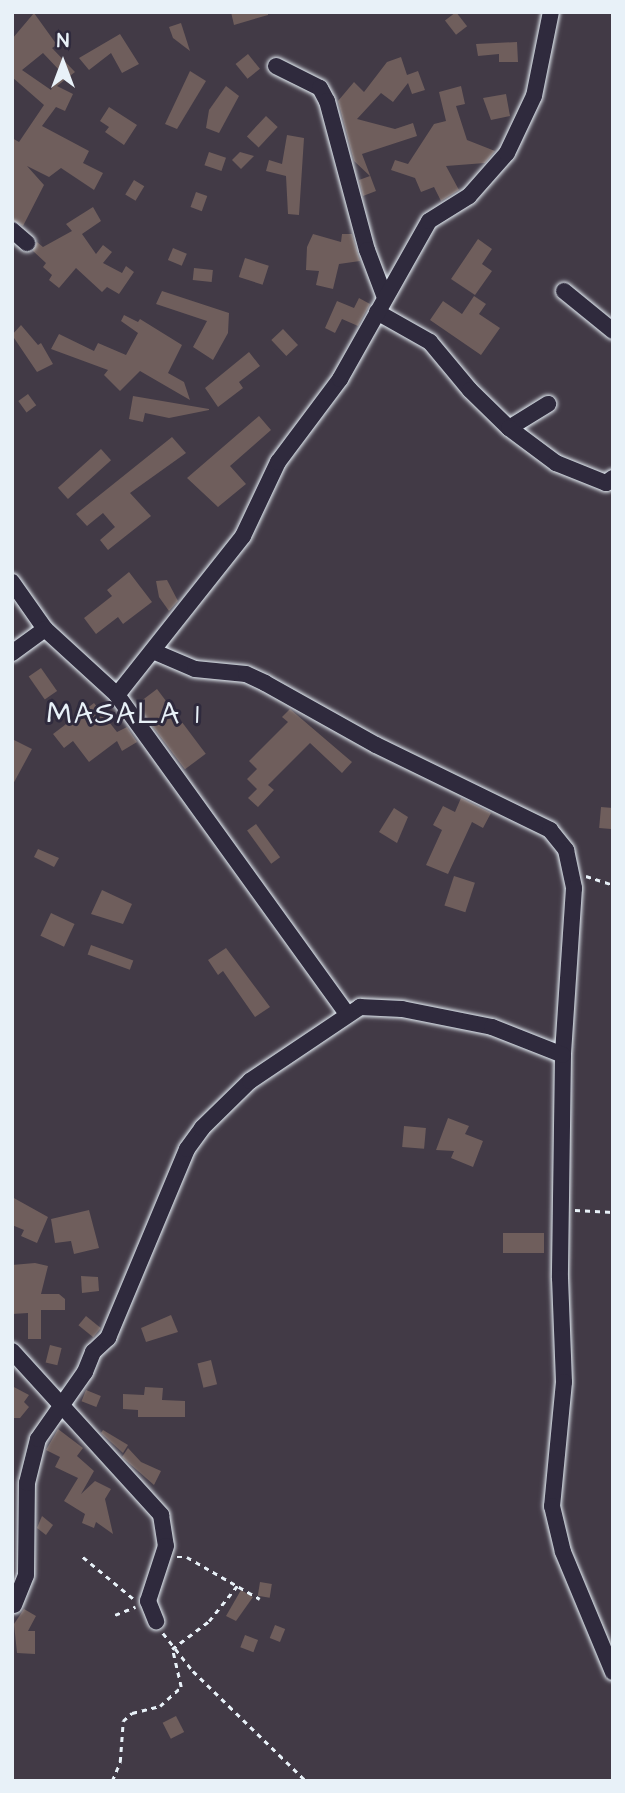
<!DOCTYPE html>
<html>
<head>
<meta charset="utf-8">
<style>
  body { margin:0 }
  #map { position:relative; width:625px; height:1793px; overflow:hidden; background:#423a46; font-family:"Architects Daughter",sans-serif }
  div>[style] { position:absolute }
  .building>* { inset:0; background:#6f5e5c; transform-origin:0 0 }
  .path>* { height:2.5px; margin-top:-1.25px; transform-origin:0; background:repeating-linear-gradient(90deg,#e8f1f8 0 5px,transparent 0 10px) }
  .roads { filter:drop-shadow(0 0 2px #e8f1f8) drop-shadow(0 0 2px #e8f1f8) }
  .street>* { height:16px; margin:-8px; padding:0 8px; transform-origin:8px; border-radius:8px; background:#2f2a3d }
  span { translate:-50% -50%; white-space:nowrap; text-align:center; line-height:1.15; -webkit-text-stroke:6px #2f2a3d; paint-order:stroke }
  .quarter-label { font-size:30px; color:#e8f1f8; letter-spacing:2px }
  .frame { position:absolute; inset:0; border:14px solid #e8f1f8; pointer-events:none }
  .north { position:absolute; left:28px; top:28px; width:70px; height:70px; -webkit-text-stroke:5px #2f2a3d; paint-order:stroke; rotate:0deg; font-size:19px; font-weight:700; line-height:28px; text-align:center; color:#e8f1f8 }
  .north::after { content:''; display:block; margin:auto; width:24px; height:32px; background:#e8f1f8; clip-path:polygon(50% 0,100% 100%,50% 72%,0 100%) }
</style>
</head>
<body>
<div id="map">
  <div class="building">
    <div style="clip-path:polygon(231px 12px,268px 12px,268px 15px,234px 25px)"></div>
    <div style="left:456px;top:12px;width:18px;height:14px;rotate:52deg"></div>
    <div style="clip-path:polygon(evenodd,34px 13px,57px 45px,52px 48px,75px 72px,57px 86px,73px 94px,65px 111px,56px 107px,42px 126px,89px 151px,83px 163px,103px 173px,94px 190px,61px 168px,49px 177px,27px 166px,44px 185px,23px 226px,12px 220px,12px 138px,19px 142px,44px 105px,12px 77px,12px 39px,34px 13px,43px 53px,60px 71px,51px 90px,22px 70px,43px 53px)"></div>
    <div style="clip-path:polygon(181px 23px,190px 51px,173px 38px,169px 27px)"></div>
    <div style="clip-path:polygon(120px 34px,139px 64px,122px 73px,111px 53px,89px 70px,79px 58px)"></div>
    <div style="clip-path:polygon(517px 42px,518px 62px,499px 62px,499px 54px,478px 56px,476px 44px)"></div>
    <div style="left:248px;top:54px;width:19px;height:16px;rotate:51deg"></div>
    <div style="clip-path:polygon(401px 57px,407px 75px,418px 71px,425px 90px,412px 94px,408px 83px,393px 102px,381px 93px,357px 119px,395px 129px,413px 123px,417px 136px,362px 154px,376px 191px,363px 196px,359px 180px,370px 176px,354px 161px,338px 101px,354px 82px,364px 92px,387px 62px)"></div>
    <div style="clip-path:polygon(190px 71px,206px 81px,177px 129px,165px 124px)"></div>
    <div style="clip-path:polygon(226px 86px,239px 96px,219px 133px,206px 128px,209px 110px)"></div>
    <div style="clip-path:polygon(461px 86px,465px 104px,456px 106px,467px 140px,495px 151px,485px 163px,446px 166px,459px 190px,441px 201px,434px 187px,421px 192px,415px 178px,391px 170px,395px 160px,408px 164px,434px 124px,446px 121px,439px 92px)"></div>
    <div style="clip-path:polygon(506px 94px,510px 116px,491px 120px,483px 98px)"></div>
    <div style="clip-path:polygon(109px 107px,137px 125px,124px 145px,105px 132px,109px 127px,100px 121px)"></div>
    <div style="left:266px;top:116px;width:16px;height:28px;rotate:43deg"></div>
    <div style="clip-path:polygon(287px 135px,304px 138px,299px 215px,288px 214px,286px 176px,266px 171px,269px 160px,282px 164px)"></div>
    <div style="left:209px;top:152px;width:18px;height:14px;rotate:19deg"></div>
    <div style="clip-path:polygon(240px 152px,254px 156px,241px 169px,232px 160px)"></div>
    <div style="left:134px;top:180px;width:12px;height:17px;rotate:31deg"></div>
    <div style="left:196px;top:192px;width:12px;height:16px;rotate:20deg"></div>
    <div style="clip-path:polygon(93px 207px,101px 221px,82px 234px,96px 254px,103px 245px,112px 252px,103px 263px,122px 273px,126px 266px,134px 272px,119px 294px,107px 287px,102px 292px,76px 268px,59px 288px,49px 280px,52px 275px,43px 267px,46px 263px,33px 251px,37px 242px,43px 247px,72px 231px,66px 224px)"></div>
    <div style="clip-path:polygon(313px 234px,341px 242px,342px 234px,352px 234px,360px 261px,339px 264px,333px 289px,316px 285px,319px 271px,306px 270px,307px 247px)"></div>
    <div style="clip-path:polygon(478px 239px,492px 249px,482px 264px,492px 271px,475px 295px,451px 279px)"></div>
    <div style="left:173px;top:248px;width:15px;height:13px;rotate:23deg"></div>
    <div style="left:245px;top:258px;width:25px;height:20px;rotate:18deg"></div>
    <div style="left:194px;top:268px;width:19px;height:12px;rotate:6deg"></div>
    <div style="clip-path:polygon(162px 291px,229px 313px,228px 333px,213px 360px,193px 347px,207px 321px,156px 304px)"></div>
    <div style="clip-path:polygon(474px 296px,486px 304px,479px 314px,500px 328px,481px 355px,430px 320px,443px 301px,462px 314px)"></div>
    <div style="clip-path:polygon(359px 298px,370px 304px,358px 326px,342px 319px,335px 333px,325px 328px,337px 301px,354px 308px)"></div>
    <div style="clip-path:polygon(124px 315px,138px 322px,140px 319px,182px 345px,168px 373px,184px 382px,190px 400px,140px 371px,120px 391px,104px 375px,108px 370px,51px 349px,59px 334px,94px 351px,98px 343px,126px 355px,138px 333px,121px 321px)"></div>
    <div style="clip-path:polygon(21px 325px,38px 345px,41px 343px,53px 364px,37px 372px,12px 335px)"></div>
    <div style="left:283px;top:329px;width:22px;height:16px;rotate:47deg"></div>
    <div style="clip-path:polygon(249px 352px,260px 366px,239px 382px,243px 388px,218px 407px,205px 388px)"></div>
    <div style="left:28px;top:394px;width:14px;height:12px;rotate:54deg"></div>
    <div style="clip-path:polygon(133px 396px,209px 409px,209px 410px,169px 418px,145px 413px,143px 422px,129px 419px)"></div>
    <div style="clip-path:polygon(259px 416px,271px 430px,230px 466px,246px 484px,218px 507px,187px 478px)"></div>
    <div style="clip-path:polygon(172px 437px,186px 453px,130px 493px,151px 516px,108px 550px,100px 540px,115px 527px,103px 513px,87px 526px,76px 514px)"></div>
    <div style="left:101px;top:449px;width:15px;height:58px;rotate:48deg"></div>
    <div style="clip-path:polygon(129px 572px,152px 602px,123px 624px,118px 617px,96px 634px,84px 618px,112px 596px,107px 590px)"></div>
    <div style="clip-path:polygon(167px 580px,178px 601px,169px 611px,159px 597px,156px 581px)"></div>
    <div style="left:41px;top:668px;width:28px;height:15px;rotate:55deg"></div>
    <div style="left:157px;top:689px;width:81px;height:26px;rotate:53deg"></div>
    <div style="clip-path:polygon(94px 703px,117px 732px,127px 727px,137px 742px,122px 751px,117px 741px,89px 762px,73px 741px,64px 748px,53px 734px)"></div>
    <div style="clip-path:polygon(290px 709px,352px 762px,342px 773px,310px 743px,268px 785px,274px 790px,258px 807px,248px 798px,257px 789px,247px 779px,257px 769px,249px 761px,288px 722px,282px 717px)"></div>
    <div style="clip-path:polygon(12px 739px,32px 749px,12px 786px)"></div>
    <div style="clip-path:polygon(461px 798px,491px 813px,483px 828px,472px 822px,448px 874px,426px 865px,442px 830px,433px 825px,443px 806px,455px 812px)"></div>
    <div style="left:601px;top:807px;width:12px;height:21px;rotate:5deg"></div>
    <div style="clip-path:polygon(394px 808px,408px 817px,397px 843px,379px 832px)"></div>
    <div style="left:256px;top:824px;width:41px;height:11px;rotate:54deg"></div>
    <div style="clip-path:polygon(38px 849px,59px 858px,54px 867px,34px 857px)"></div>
    <div style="left:454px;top:876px;width:22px;height:31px;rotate:18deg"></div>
    <div style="clip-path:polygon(102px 890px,132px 904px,123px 924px,91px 914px)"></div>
    <div style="left:51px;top:913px;width:26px;height:25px;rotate:25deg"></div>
    <div style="left:91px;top:945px;width:45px;height:10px;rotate:20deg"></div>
    <div style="clip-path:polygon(226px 948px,270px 1007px,255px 1017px,223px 971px,218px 975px,208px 960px)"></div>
    <div style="clip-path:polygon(448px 1118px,469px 1126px,465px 1134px,483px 1141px,473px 1167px,451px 1158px,454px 1151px,436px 1150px)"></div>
    <div style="left:404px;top:1126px;width:22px;height:21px;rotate:5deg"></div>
    <div style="clip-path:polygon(12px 1197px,48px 1217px,37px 1243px,21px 1236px,24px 1230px,12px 1225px)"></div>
    <div style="clip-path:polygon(89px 1210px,99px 1248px,74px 1254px,71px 1241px,55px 1243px,51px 1219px)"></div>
    <div style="left:503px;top:1233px;width:41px;height:20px"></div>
    <div style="clip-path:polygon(35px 1263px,48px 1266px,41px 1294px,59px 1294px,65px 1299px,65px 1310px,41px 1310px,41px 1339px,28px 1339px,28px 1313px,12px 1314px,12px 1265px)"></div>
    <div style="clip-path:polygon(81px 1276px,98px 1277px,99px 1291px,82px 1293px)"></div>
    <div style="clip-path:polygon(171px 1315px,178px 1332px,146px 1342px,141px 1328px)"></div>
    <div style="left:86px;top:1316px;width:19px;height:12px;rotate:39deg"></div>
    <div style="left:50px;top:1345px;width:12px;height:18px;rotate:14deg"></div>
    <div style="left:211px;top:1360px;width:25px;height:14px;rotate:76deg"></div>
    <div style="clip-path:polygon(12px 1386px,29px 1395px,24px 1402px,29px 1407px,20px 1418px,12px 1418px)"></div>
    <div style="clip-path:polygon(145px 1387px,163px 1388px,162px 1400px,185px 1401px,185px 1417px,138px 1417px,138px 1410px,123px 1409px,123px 1394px,144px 1395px)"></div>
    <div style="left:86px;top:1390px;width:16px;height:12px;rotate:22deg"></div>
    <div style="clip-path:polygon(58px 1429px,83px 1448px,77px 1456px,94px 1471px,81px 1494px,95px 1481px,111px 1489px,105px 1499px,113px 1534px,96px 1522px,94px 1528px,82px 1523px,85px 1514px,64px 1501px,78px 1478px,55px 1467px,60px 1457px,46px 1450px)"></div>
    <div style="clip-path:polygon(103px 1430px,128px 1445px,123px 1453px,101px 1433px)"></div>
    <div style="clip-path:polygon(128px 1448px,141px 1462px,161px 1471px,154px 1485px,122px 1457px)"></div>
    <div style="clip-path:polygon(42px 1516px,53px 1525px,46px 1535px,37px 1528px)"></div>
    <div style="left:260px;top:1582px;width:12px;height:14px;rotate:9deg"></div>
    <div style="clip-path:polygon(241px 1590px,253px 1597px,236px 1621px,226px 1616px)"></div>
    <div style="clip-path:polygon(24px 1609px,36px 1616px,28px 1631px,35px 1631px,35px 1654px,17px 1653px,14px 1624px)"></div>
    <div style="left:275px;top:1625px;width:11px;height:14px;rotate:22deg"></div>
    <div style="left:245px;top:1635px;width:14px;height:13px;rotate:21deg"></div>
    <div style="left:176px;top:1716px;width:18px;height:15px;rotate:63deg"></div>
  </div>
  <div class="path">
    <div style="left:586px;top:876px;width:28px;rotate:18deg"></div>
    <div style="left:575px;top:1210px;width:38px;rotate:3deg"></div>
    <div style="left:83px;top:1557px;width:67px;rotate:39.6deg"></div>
    <div style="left:177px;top:1557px;width:10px"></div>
    <div style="left:187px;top:1557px;width:84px;rotate:29.9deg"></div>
    <div style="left:115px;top:1615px;width:22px;rotate:-22deg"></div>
    <div style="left:163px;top:1633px;width:48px;rotate:51.7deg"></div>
    <div style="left:193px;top:1671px;width:158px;rotate:44.2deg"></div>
    <div style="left:172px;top:1649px;width:46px;rotate:-37.1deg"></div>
    <div style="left:209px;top:1621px;width:45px;rotate:-51.3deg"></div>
    <div style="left:112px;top:1781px;width:21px;rotate:-67deg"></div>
    <div style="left:120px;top:1762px;width:41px;rotate:-85.8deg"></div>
    <div style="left:123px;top:1721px;width:12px;rotate:-42deg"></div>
    <div style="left:132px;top:1713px;width:29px;rotate:-14deg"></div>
    <div style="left:160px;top:1706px;width:28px;rotate:-42deg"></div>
    <div style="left:181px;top:1687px;width:39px;rotate:-103deg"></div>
  </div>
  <div class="roads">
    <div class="street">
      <div style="left:276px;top:66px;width:49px;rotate:26.6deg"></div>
      <div style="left:320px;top:88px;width:15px;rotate:62deg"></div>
      <div style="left:327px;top:101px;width:154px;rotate:75deg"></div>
      <div style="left:367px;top:250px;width:48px;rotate:69.3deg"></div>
      <div style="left:12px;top:230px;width:20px;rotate:41deg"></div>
      <div style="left:564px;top:291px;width:63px;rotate:39.2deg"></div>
      <div style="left:377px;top:312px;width:61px;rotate:29.5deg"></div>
      <div style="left:430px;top:342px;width:62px;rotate:50.2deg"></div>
      <div style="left:470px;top:390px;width:54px;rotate:44.3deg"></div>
      <div style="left:509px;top:428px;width:46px;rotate:-31.6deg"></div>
      <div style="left:509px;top:428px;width:59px;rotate:36.7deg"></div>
      <div style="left:556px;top:463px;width:54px;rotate:21.8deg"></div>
      <div style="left:606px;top:483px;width:9px;rotate:-36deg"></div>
      <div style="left:12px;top:582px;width:57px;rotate:54.9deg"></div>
      <div style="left:45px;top:629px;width:98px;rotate:42.5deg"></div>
      <div style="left:117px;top:695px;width:392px;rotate:54.2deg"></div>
      <div style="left:155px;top:652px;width:43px;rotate:23deg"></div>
      <div style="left:195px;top:669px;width:51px;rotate:5.6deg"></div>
      <div style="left:246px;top:674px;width:21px;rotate:25deg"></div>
      <div style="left:265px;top:683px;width:127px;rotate:29.2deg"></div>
      <div style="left:376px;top:745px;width:194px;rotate:26deg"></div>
      <div style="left:550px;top:830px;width:26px;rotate:51deg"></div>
      <div style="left:566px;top:850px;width:39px;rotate:78deg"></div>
      <div style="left:574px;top:888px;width:167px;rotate:93.8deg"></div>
      <div style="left:563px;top:1055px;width:223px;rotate:90.8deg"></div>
      <div style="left:560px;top:1278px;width:104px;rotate:87.8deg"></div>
      <div style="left:564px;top:1382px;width:125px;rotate:95.5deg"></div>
      <div style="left:552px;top:1506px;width:47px;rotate:76.6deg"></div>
      <div style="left:563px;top:1552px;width:130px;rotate:67.4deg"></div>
      <div style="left:12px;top:653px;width:41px;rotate:-36deg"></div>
      <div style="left:117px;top:695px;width:203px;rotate:-51.6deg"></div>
      <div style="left:243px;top:536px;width:82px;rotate:-64.7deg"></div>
      <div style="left:278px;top:462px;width:104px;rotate:-53.2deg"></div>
      <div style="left:340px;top:379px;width:181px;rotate:-60.6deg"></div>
      <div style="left:429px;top:221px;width:47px;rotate:-32deg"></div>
      <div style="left:469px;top:196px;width:57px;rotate:-48.5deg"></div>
      <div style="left:507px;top:153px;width:63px;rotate:-64.7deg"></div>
      <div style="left:534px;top:96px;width:86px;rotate:-78.6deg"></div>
      <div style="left:12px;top:1351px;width:222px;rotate:47.7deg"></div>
      <div style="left:161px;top:1515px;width:31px;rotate:81deg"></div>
      <div style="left:166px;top:1546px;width:58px;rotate:108.1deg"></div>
      <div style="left:148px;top:1601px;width:22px;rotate:68deg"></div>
      <div style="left:14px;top:1605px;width:32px;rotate:-68deg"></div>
      <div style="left:26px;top:1575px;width:92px;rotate:-89.4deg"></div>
      <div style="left:27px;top:1483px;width:45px;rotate:-76deg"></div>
      <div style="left:38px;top:1439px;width:82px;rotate:-55deg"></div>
      <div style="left:85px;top:1372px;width:22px;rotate:-68deg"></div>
      <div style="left:93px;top:1352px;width:21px;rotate:-43deg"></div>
      <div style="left:108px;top:1338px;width:205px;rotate:-67.3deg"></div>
      <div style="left:187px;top:1149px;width:26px;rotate:-54deg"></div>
      <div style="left:202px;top:1128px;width:67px;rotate:-44.4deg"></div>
      <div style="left:250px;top:1081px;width:133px;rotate:-33.9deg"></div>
      <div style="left:360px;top:1007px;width:42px;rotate:2.7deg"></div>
      <div style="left:402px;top:1009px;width:92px;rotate:11.3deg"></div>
      <div style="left:492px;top:1027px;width:76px;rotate:21.5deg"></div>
    </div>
  </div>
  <div class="quarter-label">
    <span style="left:124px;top:714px">MASALA 1</span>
  </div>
  <div class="frame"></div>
  <div class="north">N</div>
</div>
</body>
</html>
